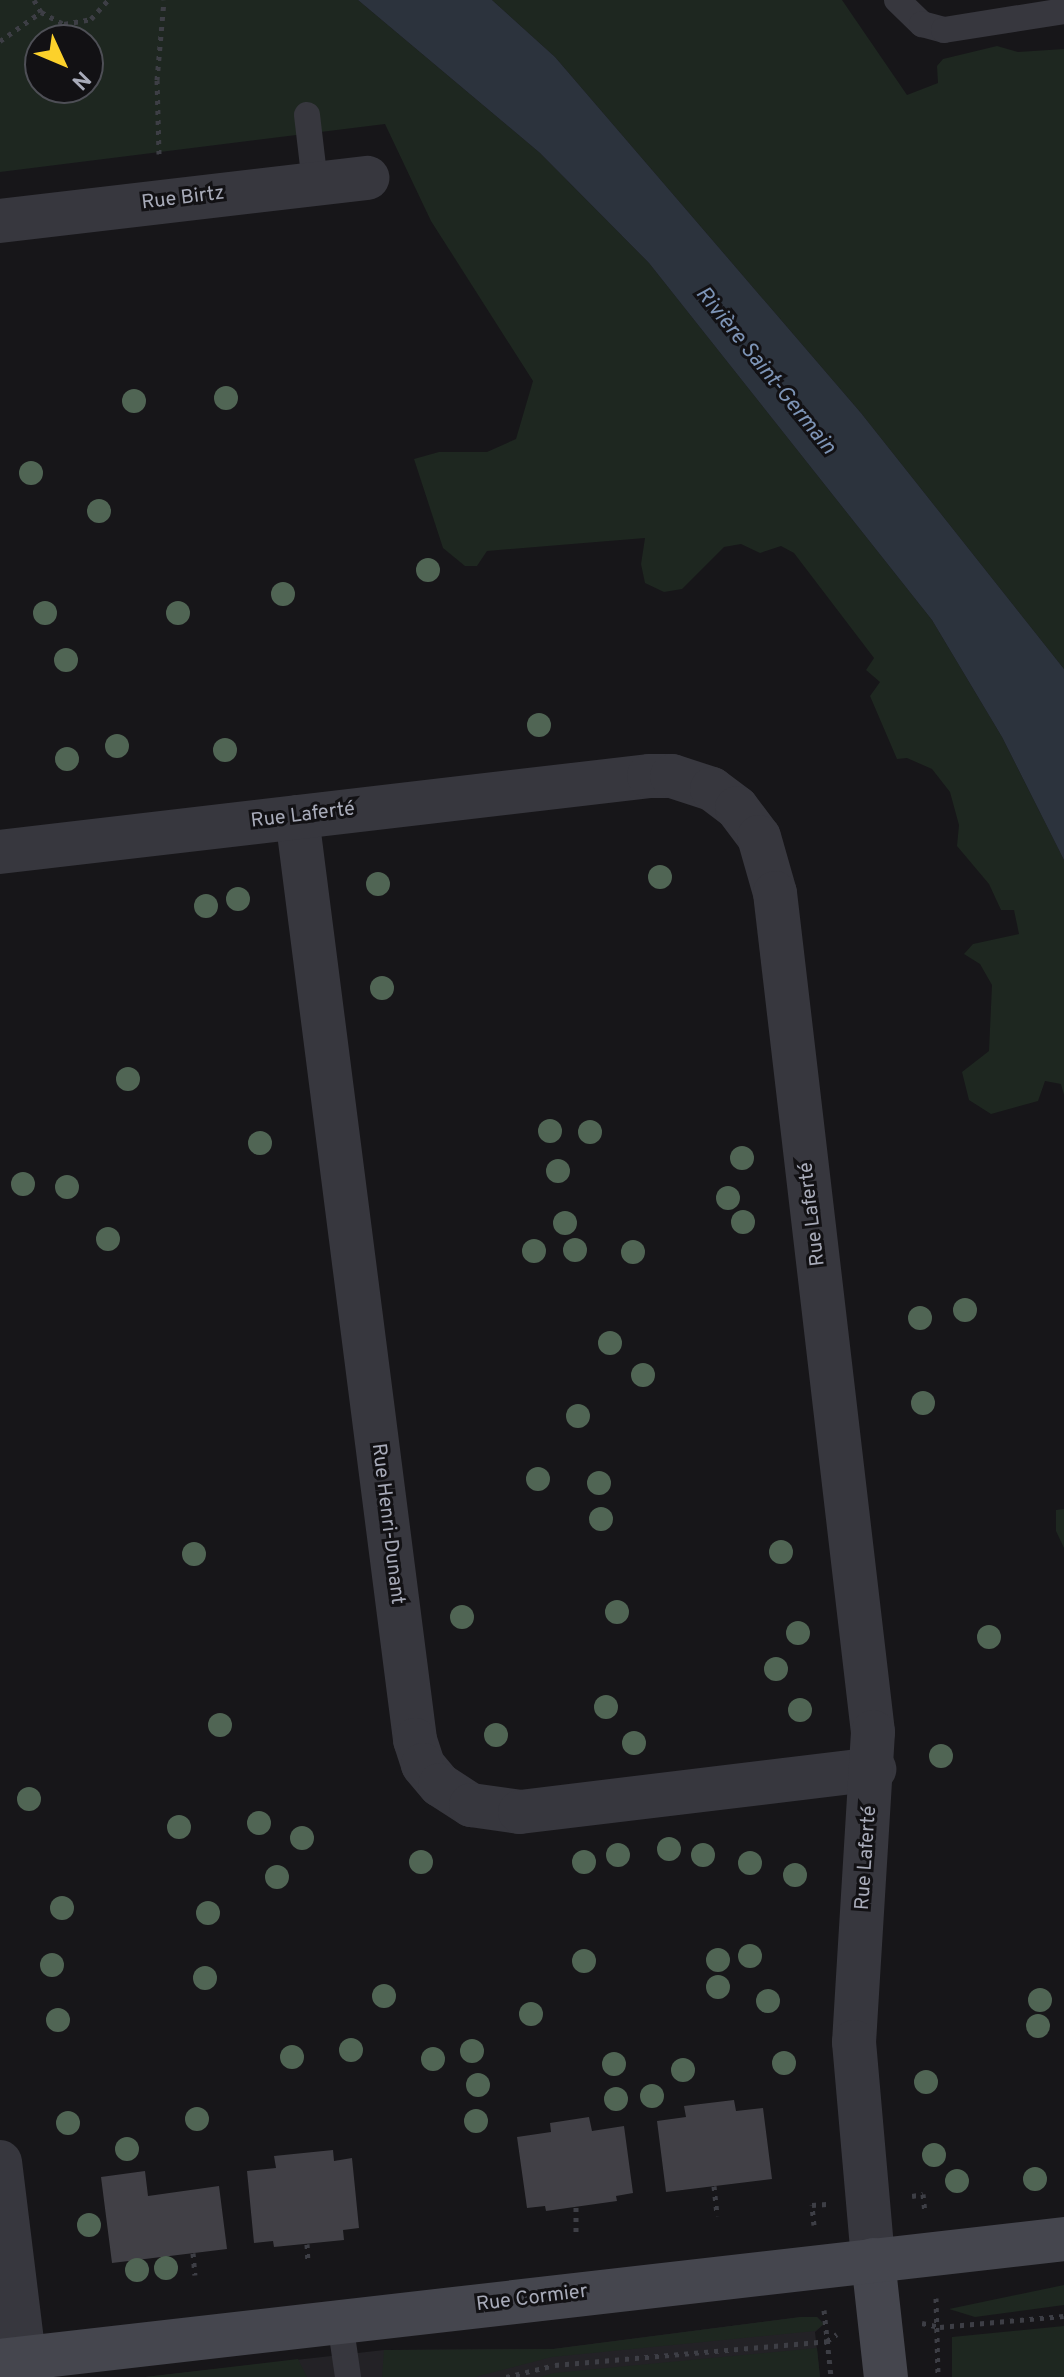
<!DOCTYPE html>
<html>
<head>
<meta charset="utf-8">
<style>
  body { margin:0 }
  #map { position:relative; width:1064px; height:2377px; overflow:hidden; background:#171619; font-family:Overpass,sans-serif }
  div>[style] { position:absolute }
  .built>* { inset:0; background:#232226 }
  .green>* { inset:0; background:#1e2720 }
  .water>* { inset:0; background:#2c333d }
  .building>* { inset:0; background:#414046 }
  .path>* { height:5px; margin-top:-2.5px; transform-origin:0; background:repeating-linear-gradient(90deg,#3d3e45 0 4px,transparent 0 10px) }
  .lane>* { height:26px; margin:-13px; padding:0 13px; transform-origin:13px; border-radius:13px; background:#37373e }
  .street>* { height:44px; margin:-22px; padding:0 22px; transform-origin:22px; border-radius:22px; background:#37373e }
  .secondary>* { height:44px; margin:-22px; padding:0 22px; transform-origin:22px; border-radius:22px; background:#45464e }
  .trees>* { width:24px; height:24px; margin:-12px; border-radius:50%; background:#506554 }
  span { translate:-50% -50%; white-space:nowrap; text-align:center; line-height:1.15; -webkit-text-stroke:6px #121114; paint-order:stroke }
  .street-label { font-size:20px; color:#a8abb9 }
  .water-label { font-size:22px; color:#7d94b6; font-style:italic }
  .north { position:absolute; left:24px; top:24px; width:80px; height:80px; box-sizing:border-box; background:#121114; border:2px solid #4e4f56; border-radius:50%; rotate:134deg; font-size:22px; font-weight:700; line-height:32px; text-align:center; color:#a8abb9 }
  .north::after { content:''; display:block; margin:auto; width:28px; height:36px; background:#fcd12b; clip-path:polygon(50% 0,100% 100%,50% 72%,0 100%) }
</style>
</head>
<body>
<div id="map">
  <div class="built">
    <div style="clip-path:polygon(801px 2317px,817px 2317px,824px 2324px,815px 2332px,820px 2377px,145px 2377px,384px 2350px,553px 2349px)"></div>
  </div>
  <div class="green">
    <div style="clip-path:polygon(evenodd,0 0,358px 0,540px 153px,649px 263px,932px 620px,1002px 737px,1064px 860px,1064px 1095px,1061px 1084px,1045px 1081px,1038px 1101px,991px 1114px,969px 1100px,962px 1072px,989px 1051px,992px 985px,980px 964px,964px 954px,973px 944px,1019px 934px,1014px 910px,1001px 910px,989px 884px,957px 846px,959px 825px,950px 792px,932px 769px,907px 758px,897px 759px,870px 696px,880px 682px,866px 670px,874px 658px,794px 553px,781px 546px,760px 553px,741px 544px,724px 547px,682px 589px,664px 592px,645px 583px,641px 564px,645px 538px,487px 551px,477px 566px,465px 566px,443px 548px,414px 459px,439px 452px,487px 452px,516px 439px,533px 381px,431px 221px,385px 124px,0 172px,0 0,40px 40px,88px 40px,88px 88px,40px 88px,40px 40px)"></div>
    <div style="clip-path:polygon(492px 0,842px 0,907px 95px,938px 83px,937px 66px,943px 59px,997px 46px,1018px 52px,1064px 49px,1064px 669px,861px 413px,555px 57px)"></div>
    <div style="clip-path:polygon(1064px 1509px,1064px 1548px,1056px 1531px,1056px 1510px)"></div>
    <div style="clip-path:polygon(1064px 2285px,1064px 2305px,975px 2317px,949px 2309px)"></div>
    <div style="clip-path:polygon(801px 2317px,817px 2317px,824px 2324px,815px 2331px,552px 2357px,475px 2377px,382px 2377px,384px 2350px,553px 2349px)"></div>
    <div style="clip-path:polygon(1064px 2326px,1064px 2377px,952px 2377px,952px 2337px)"></div>
    <div style="clip-path:polygon(817px 2348px,820px 2377px,540px 2377px,554px 2373px)"></div>
    <div style="clip-path:polygon(298px 2359px,307px 2377px,145px 2377px)"></div>
  </div>
  <div class="water">
    <div style="clip-path:polygon(358px 0,492px 0,555px 57px,861px 413px,1064px 669px,1064px 860px,1002px 737px,932px 620px,649px 263px,540px 153px)"></div>
  </div>
  <div class="building">
    <div style="clip-path:polygon(734px 2100px,736px 2111px,763px 2108px,772px 2179px,666px 2192px,657px 2121px,686px 2117px,684px 2106px)"></div>
    <div style="clip-path:polygon(589px 2117px,592px 2131px,624px 2126px,633px 2193px,616px 2196px,617px 2201px,546px 2211px,545px 2206px,527px 2208px,517px 2137px,551px 2132px,550px 2123px)"></div>
    <div style="clip-path:polygon(333px 2150px,334px 2161px,352px 2158px,359px 2228px,343px 2230px,344px 2240px,274px 2247px,273px 2241px,254px 2243px,247px 2171px,276px 2168px,274px 2156px)"></div>
    <div style="clip-path:polygon(145px 2171px,148px 2196px,219px 2186px,227px 2249px,112px 2263px,101px 2177px)"></div>
  </div>
  <div class="path">
    <div style="left:34px;top:0;width:14px;rotate:60deg"></div>
    <div style="left:41px;top:12px;width:26px;rotate:28deg"></div>
    <div style="left:64px;top:24px;width:27px;rotate:-10deg"></div>
    <div style="left:91px;top:19px;width:25px;rotate:-48deg"></div>
    <div style="left:0;top:41px;width:50px;rotate:-35.3deg"></div>
    <div style="left:159px;top:154px;width:74px;rotate:-91.5deg"></div>
    <div style="left:157px;top:80px;width:80px;rotate:-85deg"></div>
    <div style="left:714px;top:2186px;width:30px;rotate:84deg"></div>
    <div style="left:912px;top:2196px;width:11px;rotate:-10deg"></div>
    <div style="left:923px;top:2194px;width:19px;rotate:84deg"></div>
    <div style="left:576px;top:2207px;width:25px;rotate:90deg"></div>
    <div style="left:814px;top:2225px;width:20px;rotate:-96deg"></div>
    <div style="left:812px;top:2205px;width:15px;rotate:-4deg"></div>
    <div style="left:307px;top:2244px;width:18px;rotate:87deg"></div>
    <div style="left:193px;top:2253px;width:22px;rotate:85deg"></div>
    <div style="left:936px;top:2298px;width:79px;rotate:88.5deg"></div>
    <div style="left:824px;top:2310px;width:67px;rotate:84deg"></div>
    <div style="left:922px;top:2323px;width:18px;rotate:13deg"></div>
    <div style="left:940px;top:2327px;width:124px;rotate:-5.1deg"></div>
    <div style="left:506px;top:2377px;width:50px;rotate:-13.8deg"></div>
    <div style="left:555px;top:2365px;width:273px;rotate:-5deg"></div>
    <div style="left:827px;top:2341px;width:12px;rotate:-35deg"></div>
  </div>
  <div class="lane">
    <div style="left:897px;top:0;width:35px;rotate:44deg"></div>
    <div style="left:922px;top:24px;width:23px;rotate:15deg"></div>
    <div style="left:944px;top:30px;width:121px;rotate:-9deg"></div>
    <div style="left:307px;top:115px;width:68px;rotate:83.3deg"></div>
    <div style="left:340px;top:2322px;width:56px;rotate:81.7deg"></div>
  </div>
  <div class="street">
    <div style="left:0;top:221px;width:370px;rotate:-6.7deg"></div>
    <div style="left:297px;top:817px;width:931px;rotate:82.71deg"></div>
    <div style="left:415px;top:1740px;width:26px;rotate:72deg"></div>
    <div style="left:423px;top:1765px;width:26px;rotate:50deg"></div>
    <div style="left:440px;top:1785px;width:37px;rotate:33deg"></div>
    <div style="left:471px;top:1805px;width:49px;rotate:8.1deg"></div>
    <div style="left:520px;top:1812px;width:357px;rotate:-6.9deg"></div>
    <div style="left:0;top:852px;width:653px;rotate:-6.68deg"></div>
    <div style="left:649px;top:776px;width:23px"></div>
    <div style="left:672px;top:776px;width:42px;rotate:18deg"></div>
    <div style="left:712px;top:789px;width:31px;rotate:37deg"></div>
    <div style="left:737px;top:808px;width:36px;rotate:53deg"></div>
    <div style="left:759px;top:837px;width:58px;rotate:74.1deg"></div>
    <div style="left:775px;top:893px;width:845px;rotate:83.34deg"></div>
    <div style="left:873px;top:1732px;width:311px;rotate:93.5deg"></div>
    <div style="left:854px;top:2042px;width:219px;rotate:85deg"></div>
    <div style="left:0;top:2162px;width:197px;rotate:83deg"></div>
  </div>
  <div class="secondary">
    <div style="left:873px;top:2260px;width:118px;rotate:83.7deg"></div>
    <div style="left:0;top:2361px;width:1071px;rotate:-6.54deg"></div>
  </div>
  <div class="trees">
    <div style="left:226px;top:398px"></div>
    <div style="left:134px;top:401px"></div>
    <div style="left:31px;top:473px"></div>
    <div style="left:99px;top:511px"></div>
    <div style="left:428px;top:570px"></div>
    <div style="left:283px;top:594px"></div>
    <div style="left:45px;top:613px"></div>
    <div style="left:178px;top:613px"></div>
    <div style="left:66px;top:660px"></div>
    <div style="left:539px;top:725px"></div>
    <div style="left:117px;top:746px"></div>
    <div style="left:225px;top:750px"></div>
    <div style="left:67px;top:759px"></div>
    <div style="left:660px;top:877px"></div>
    <div style="left:378px;top:884px"></div>
    <div style="left:238px;top:899px"></div>
    <div style="left:206px;top:906px"></div>
    <div style="left:382px;top:988px"></div>
    <div style="left:128px;top:1079px"></div>
    <div style="left:550px;top:1131px"></div>
    <div style="left:590px;top:1132px"></div>
    <div style="left:260px;top:1143px"></div>
    <div style="left:742px;top:1158px"></div>
    <div style="left:558px;top:1171px"></div>
    <div style="left:23px;top:1184px"></div>
    <div style="left:67px;top:1187px"></div>
    <div style="left:728px;top:1198px"></div>
    <div style="left:743px;top:1222px"></div>
    <div style="left:565px;top:1223px"></div>
    <div style="left:108px;top:1239px"></div>
    <div style="left:575px;top:1250px"></div>
    <div style="left:534px;top:1251px"></div>
    <div style="left:633px;top:1252px"></div>
    <div style="left:965px;top:1310px"></div>
    <div style="left:920px;top:1318px"></div>
    <div style="left:610px;top:1343px"></div>
    <div style="left:643px;top:1375px"></div>
    <div style="left:923px;top:1403px"></div>
    <div style="left:578px;top:1416px"></div>
    <div style="left:538px;top:1479px"></div>
    <div style="left:599px;top:1483px"></div>
    <div style="left:601px;top:1519px"></div>
    <div style="left:781px;top:1552px"></div>
    <div style="left:194px;top:1554px"></div>
    <div style="left:617px;top:1612px"></div>
    <div style="left:462px;top:1617px"></div>
    <div style="left:798px;top:1633px"></div>
    <div style="left:989px;top:1637px"></div>
    <div style="left:776px;top:1669px"></div>
    <div style="left:606px;top:1707px"></div>
    <div style="left:800px;top:1710px"></div>
    <div style="left:220px;top:1725px"></div>
    <div style="left:496px;top:1735px"></div>
    <div style="left:634px;top:1743px"></div>
    <div style="left:941px;top:1756px"></div>
    <div style="left:29px;top:1799px"></div>
    <div style="left:259px;top:1823px"></div>
    <div style="left:179px;top:1827px"></div>
    <div style="left:302px;top:1838px"></div>
    <div style="left:669px;top:1849px"></div>
    <div style="left:618px;top:1855px"></div>
    <div style="left:703px;top:1855px"></div>
    <div style="left:421px;top:1862px"></div>
    <div style="left:584px;top:1862px"></div>
    <div style="left:750px;top:1863px"></div>
    <div style="left:795px;top:1875px"></div>
    <div style="left:277px;top:1877px"></div>
    <div style="left:62px;top:1908px"></div>
    <div style="left:208px;top:1913px"></div>
    <div style="left:750px;top:1956px"></div>
    <div style="left:718px;top:1960px"></div>
    <div style="left:584px;top:1961px"></div>
    <div style="left:52px;top:1965px"></div>
    <div style="left:205px;top:1978px"></div>
    <div style="left:718px;top:1987px"></div>
    <div style="left:384px;top:1996px"></div>
    <div style="left:1040px;top:2000px"></div>
    <div style="left:768px;top:2001px"></div>
    <div style="left:531px;top:2014px"></div>
    <div style="left:58px;top:2020px"></div>
    <div style="left:1038px;top:2026px"></div>
    <div style="left:351px;top:2050px"></div>
    <div style="left:472px;top:2051px"></div>
    <div style="left:292px;top:2057px"></div>
    <div style="left:433px;top:2059px"></div>
    <div style="left:784px;top:2063px"></div>
    <div style="left:614px;top:2064px"></div>
    <div style="left:683px;top:2070px"></div>
    <div style="left:926px;top:2082px"></div>
    <div style="left:478px;top:2085px"></div>
    <div style="left:652px;top:2096px"></div>
    <div style="left:616px;top:2099px"></div>
    <div style="left:197px;top:2119px"></div>
    <div style="left:476px;top:2121px"></div>
    <div style="left:68px;top:2123px"></div>
    <div style="left:127px;top:2149px"></div>
    <div style="left:934px;top:2155px"></div>
    <div style="left:1035px;top:2179px"></div>
    <div style="left:957px;top:2181px"></div>
    <div style="left:89px;top:2225px"></div>
    <div style="left:166px;top:2268px"></div>
    <div style="left:137px;top:2270px"></div>
  </div>
  <div class="street-label">
    <span style="left:183px;top:199px;rotate:-7deg">Rue Birtz</span>
    <span style="left:303px;top:816px;rotate:-7deg">Rue Laferté</span>
    <span style="left:813px;top:1214px;rotate:-97deg">Rue Laferté</span>
    <span style="left:387px;top:1524px;rotate:83deg">Rue Henri-Dunant</span>
    <span style="left:867px;top:1858px;rotate:-86deg">Rue Laferté</span>
    <span style="left:532px;top:2299px;rotate:-7deg">Rue Cormier</span>
  </div>
  <div class="water-label">
    <span style="left:765px;top:371px;rotate:51deg">Rivière Saint-Germain</span>
  </div>
  <div class="north">N</div>
</div>
</body>
</html>
